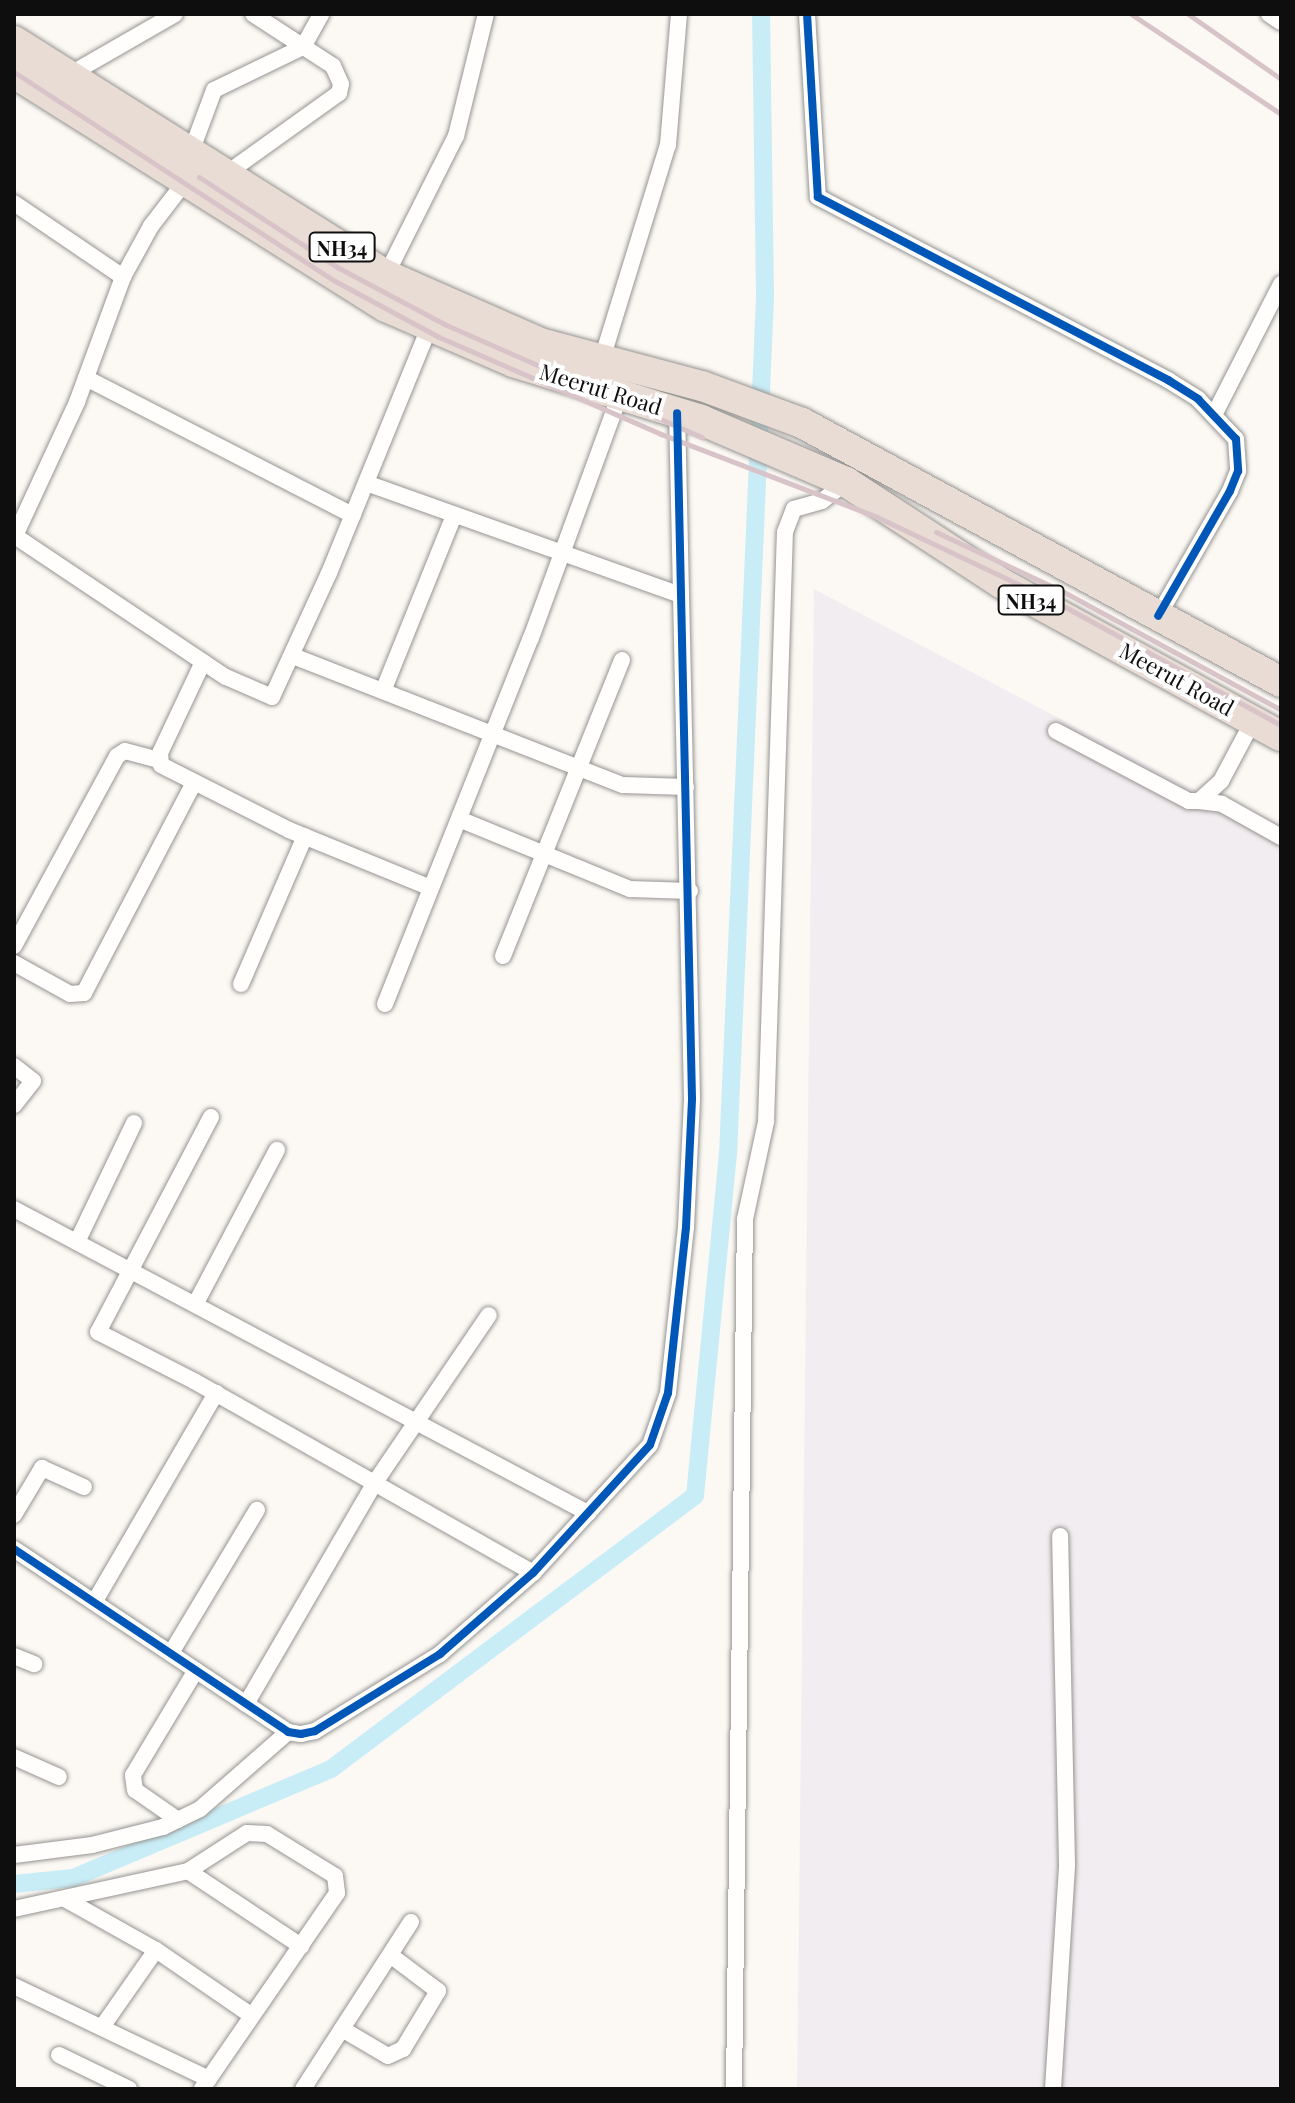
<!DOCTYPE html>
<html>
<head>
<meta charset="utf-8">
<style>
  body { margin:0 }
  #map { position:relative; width:1295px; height:2103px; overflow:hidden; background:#fcf9f4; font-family:"Playfair Display",serif }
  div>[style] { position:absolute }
  .industrial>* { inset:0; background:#f2edf0 }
  .canal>* { height:18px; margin:-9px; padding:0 9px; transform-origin:9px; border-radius:9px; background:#c9edf6 }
  .roads { filter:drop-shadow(0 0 2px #959492) drop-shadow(0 0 2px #959492) }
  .street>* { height:16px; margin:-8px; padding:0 8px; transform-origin:8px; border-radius:8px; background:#fffefd }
  .highway>* { height:30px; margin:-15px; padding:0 15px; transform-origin:15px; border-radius:15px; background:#e9dcd5 }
  .rail>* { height:5px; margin:-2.5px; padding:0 2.5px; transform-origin:2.5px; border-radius:2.5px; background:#d8c4c8 }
  .cycleway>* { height:8px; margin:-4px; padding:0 4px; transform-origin:4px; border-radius:4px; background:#0057b8 }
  span { translate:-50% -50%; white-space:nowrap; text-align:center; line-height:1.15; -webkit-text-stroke:8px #fff; paint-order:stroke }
  .shield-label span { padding:2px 6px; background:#fff; border:2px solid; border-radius:6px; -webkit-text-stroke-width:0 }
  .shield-label { font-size:20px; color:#0e0e0e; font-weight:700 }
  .street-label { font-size:22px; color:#0e0e0e }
  .frame { position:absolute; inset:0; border:16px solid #0e0e0e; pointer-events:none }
</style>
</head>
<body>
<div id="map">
  <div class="industrial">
    <div style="clip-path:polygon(814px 589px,1281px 835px,1281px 2089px,797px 2089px)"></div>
  </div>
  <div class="canal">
    <div style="left:14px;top:1884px;width:59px;rotate:-5.8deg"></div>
    <div style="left:73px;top:1878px;width:280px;rotate:-22.9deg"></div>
    <div style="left:331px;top:1769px;width:455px;rotate:-36.9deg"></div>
    <div style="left:695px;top:1496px;width:343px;rotate:-84.5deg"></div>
    <div style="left:728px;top:1155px;width:860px;rotate:-87.53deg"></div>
    <div style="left:765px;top:296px;width:282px;rotate:-90.8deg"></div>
  </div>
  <div class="roads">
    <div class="street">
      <div style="left:807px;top:14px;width:183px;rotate:86.6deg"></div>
      <div style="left:818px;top:197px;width:395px;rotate:27.6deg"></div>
      <div style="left:1168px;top:380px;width:36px;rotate:32deg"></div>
      <div style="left:1198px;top:399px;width:55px;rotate:46.5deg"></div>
      <div style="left:1236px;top:439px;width:32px;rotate:86deg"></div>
      <div style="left:1238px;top:471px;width:22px;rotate:112deg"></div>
      <div style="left:1230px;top:491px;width:144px;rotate:119.9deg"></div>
      <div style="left:1269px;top:14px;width:14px;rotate:34deg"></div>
      <div style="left:69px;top:75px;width:122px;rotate:-29.9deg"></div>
      <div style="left:191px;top:152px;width:66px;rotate:-69.6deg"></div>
      <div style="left:214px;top:90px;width:99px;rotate:-25.8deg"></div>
      <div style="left:303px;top:47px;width:38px;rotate:-61deg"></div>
      <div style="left:226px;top:174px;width:139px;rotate:-35.6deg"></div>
      <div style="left:339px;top:93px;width:9px;rotate:-77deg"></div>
      <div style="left:341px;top:84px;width:20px;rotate:-114deg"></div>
      <div style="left:333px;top:66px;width:95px;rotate:-147deg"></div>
      <div style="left:14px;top:203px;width:132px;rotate:34.2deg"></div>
      <div style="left:386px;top:275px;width:156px;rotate:-63.3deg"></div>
      <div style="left:456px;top:136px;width:126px;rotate:-76.2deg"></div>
      <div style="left:602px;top:359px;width:224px;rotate:-72.9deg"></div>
      <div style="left:668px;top:145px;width:131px;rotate:-85.2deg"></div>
      <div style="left:86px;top:378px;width:300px;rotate:27.2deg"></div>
      <div style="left:1215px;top:413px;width:145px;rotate:-62.9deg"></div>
      <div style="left:366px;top:483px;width:334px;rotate:19.6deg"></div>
      <div style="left:15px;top:536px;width:254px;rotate:33.8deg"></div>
      <div style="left:226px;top:677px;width:50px;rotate:23.5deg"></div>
      <div style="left:272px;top:697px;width:136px;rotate:-65.3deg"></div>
      <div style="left:329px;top:573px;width:267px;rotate:-67.8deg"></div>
      <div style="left:14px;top:538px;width:150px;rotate:-65.1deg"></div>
      <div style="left:77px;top:402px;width:133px;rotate:-69.8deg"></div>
      <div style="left:123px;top:277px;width:58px;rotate:-61.2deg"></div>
      <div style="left:151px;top:226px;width:61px;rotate:-52.4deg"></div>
      <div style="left:293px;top:656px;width:354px;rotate:21.4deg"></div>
      <div style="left:623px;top:785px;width:63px;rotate:1.8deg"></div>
      <div style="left:203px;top:662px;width:101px;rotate:115.3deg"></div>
      <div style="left:160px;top:753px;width:12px;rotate:85deg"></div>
      <div style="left:161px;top:765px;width:144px;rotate:26.9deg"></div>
      <div style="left:289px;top:830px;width:153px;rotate:22.2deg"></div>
      <div style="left:383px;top:691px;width:190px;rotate:-68deg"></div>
      <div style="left:1056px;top:731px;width:150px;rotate:27.8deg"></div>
      <div style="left:1189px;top:801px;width:10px"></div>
      <div style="left:1199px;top:801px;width:30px;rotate:-42deg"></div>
      <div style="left:1221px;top:781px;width:68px;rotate:-61.9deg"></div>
      <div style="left:1199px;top:801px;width:23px;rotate:7deg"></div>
      <div style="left:1222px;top:804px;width:68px;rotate:29.2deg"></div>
      <div style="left:459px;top:819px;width:185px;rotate:22.3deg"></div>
      <div style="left:630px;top:889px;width:60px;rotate:1.9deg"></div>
      <div style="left:14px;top:946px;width:216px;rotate:-61.5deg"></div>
      <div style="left:117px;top:756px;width:9px;rotate:-32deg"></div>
      <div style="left:125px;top:751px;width:35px;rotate:15deg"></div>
      <div style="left:503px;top:956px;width:319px;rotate:-68.1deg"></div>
      <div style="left:14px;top:963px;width:64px;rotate:29deg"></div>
      <div style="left:70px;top:994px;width:14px;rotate:-4deg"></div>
      <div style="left:84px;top:993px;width:237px;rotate:-62.4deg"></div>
      <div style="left:241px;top:984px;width:161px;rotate:-66.6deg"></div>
      <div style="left:385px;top:1004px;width:394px;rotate:-68.3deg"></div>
      <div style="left:531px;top:638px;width:259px;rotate:-69.9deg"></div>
      <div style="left:14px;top:1066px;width:24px;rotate:38deg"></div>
      <div style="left:33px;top:1081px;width:31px;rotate:128deg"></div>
      <div style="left:211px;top:1117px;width:243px;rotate:117.7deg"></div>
      <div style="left:98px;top:1332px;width:108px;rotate:27deg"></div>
      <div style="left:194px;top:1381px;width:390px;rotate:29.5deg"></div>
      <div style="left:14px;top:1209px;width:650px;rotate:27.91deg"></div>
      <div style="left:77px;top:1242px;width:132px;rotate:-64.4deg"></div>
      <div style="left:197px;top:1301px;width:171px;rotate:-62.1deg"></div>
      <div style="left:14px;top:1515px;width:55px;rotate:-59.2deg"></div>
      <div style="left:42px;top:1468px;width:46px;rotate:24.3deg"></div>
      <div style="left:14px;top:1549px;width:329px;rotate:33.7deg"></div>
      <div style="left:288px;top:1732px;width:13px;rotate:9deg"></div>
      <div style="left:301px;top:1734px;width:14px;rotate:-12deg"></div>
      <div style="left:315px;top:1731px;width:147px;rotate:-31.6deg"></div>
      <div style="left:440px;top:1654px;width:123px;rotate:-41.1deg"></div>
      <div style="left:533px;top:1573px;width:173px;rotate:-47.6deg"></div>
      <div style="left:650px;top:1445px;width:55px;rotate:-70.9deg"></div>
      <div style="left:668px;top:1393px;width:167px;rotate:-83.8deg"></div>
      <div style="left:686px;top:1227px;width:129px;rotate:-87.3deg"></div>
      <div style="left:692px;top:1098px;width:685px;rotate:-91.25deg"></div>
      <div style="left:95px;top:1601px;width:241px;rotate:-59.8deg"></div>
      <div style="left:171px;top:1653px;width:167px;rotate:-59deg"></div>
      <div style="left:14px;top:1656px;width:22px;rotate:22deg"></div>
      <div style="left:246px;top:1704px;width:255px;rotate:-59.8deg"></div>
      <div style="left:374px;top:1484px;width:204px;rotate:-55.8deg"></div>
      <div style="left:14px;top:1757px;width:49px;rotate:24deg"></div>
      <div style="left:178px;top:1820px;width:52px;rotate:-145.1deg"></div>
      <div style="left:135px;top:1790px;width:15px;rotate:-98deg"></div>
      <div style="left:133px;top:1775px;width:122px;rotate:-59deg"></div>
      <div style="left:14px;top:1855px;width:79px;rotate:-7.3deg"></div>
      <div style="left:92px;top:1845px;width:73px;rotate:-14.2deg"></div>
      <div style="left:163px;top:1827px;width:41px;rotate:-25.9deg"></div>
      <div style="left:200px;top:1809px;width:117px;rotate:-41.2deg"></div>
      <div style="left:188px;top:1871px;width:136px;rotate:33.6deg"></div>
      <div style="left:65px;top:1899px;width:104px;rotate:29.3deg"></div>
      <div style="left:156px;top:1950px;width:116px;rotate:34.5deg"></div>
      <div style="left:14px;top:1909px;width:178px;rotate:-12.3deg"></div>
      <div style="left:188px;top:1871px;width:70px;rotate:-32.8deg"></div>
      <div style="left:247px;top:1833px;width:20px;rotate:3deg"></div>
      <div style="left:267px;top:1834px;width:80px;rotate:31.7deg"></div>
      <div style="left:335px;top:1876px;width:17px;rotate:83deg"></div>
      <div style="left:337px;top:1893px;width:238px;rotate:124.6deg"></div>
      <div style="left:14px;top:1986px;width:216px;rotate:25.5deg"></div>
      <div style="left:102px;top:2027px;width:94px;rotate:-55deg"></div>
      <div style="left:342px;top:2029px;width:53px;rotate:30.4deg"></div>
      <div style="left:388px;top:2056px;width:17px;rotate:-25deg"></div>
      <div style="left:403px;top:2049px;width:68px;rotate:-58.9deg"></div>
      <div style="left:438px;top:1991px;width:60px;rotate:-143.1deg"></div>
      <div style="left:59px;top:2055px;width:78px;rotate:25.9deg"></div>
      <div style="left:303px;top:2089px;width:199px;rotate:-57.1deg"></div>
      <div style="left:734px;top:2089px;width:870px;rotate:-89.28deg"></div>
      <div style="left:745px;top:1219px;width:99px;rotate:-77.8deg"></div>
      <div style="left:766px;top:1122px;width:590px;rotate:-88.16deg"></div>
      <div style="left:785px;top:532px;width:25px;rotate:-69deg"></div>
      <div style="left:794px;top:509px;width:29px;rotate:-16deg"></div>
      <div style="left:822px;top:501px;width:31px;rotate:-38deg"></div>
      <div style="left:1053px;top:2089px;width:224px;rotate:-86.4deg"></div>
      <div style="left:1067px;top:1865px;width:329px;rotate:-91.2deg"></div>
    </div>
    <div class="highway">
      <div style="left:14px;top:41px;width:439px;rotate:32.2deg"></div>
      <div style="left:386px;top:275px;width:168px;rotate:23.8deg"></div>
      <div style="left:540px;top:343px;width:168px;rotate:14.9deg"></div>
      <div style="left:702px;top:386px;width:107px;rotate:20.3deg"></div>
      <div style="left:802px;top:423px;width:545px;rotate:28.4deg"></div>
      <div style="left:14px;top:73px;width:439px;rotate:32.2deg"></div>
      <div style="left:386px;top:307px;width:138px;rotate:23.4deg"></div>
      <div style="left:513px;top:362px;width:197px;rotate:17.1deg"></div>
      <div style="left:701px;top:420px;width:158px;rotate:23.2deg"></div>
      <div style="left:846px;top:482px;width:185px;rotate:33.1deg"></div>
      <div style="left:1001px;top:583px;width:319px;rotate:28.7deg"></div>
    </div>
  </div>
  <div class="rail">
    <div style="left:1131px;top:14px;width:180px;rotate:33.7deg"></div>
    <div style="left:1188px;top:14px;width:113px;rotate:35deg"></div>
    <div style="left:14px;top:72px;width:383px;rotate:33.1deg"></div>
    <div style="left:335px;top:281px;width:118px;rotate:28.3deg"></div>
    <div style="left:439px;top:337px;width:242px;rotate:23.6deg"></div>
    <div style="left:661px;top:434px;width:231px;rotate:21deg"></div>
    <div style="left:877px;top:517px;width:198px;rotate:25.4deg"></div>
    <div style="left:1056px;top:602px;width:256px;rotate:28.7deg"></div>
    <div style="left:199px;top:177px;width:165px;rotate:33.1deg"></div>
    <div style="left:337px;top:267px;width:121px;rotate:28deg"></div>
    <div style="left:444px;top:324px;width:282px;rotate:23.7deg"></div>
    <div style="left:936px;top:532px;width:139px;rotate:25.1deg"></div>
    <div style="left:1062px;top:591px;width:249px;rotate:28.5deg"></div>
  </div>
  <div class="cycleway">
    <div style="left:807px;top:14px;width:183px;rotate:86.6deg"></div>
    <div style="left:818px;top:197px;width:395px;rotate:27.6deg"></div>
    <div style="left:1168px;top:380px;width:36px;rotate:32deg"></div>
    <div style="left:1198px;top:399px;width:55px;rotate:46.5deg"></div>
    <div style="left:1236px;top:439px;width:32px;rotate:86deg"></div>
    <div style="left:1238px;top:471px;width:22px;rotate:112deg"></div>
    <div style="left:1230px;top:491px;width:144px;rotate:119.9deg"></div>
    <div style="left:14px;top:1549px;width:329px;rotate:33.7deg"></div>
    <div style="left:288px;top:1732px;width:13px;rotate:9deg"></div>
    <div style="left:301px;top:1734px;width:14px;rotate:-12deg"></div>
    <div style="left:315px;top:1731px;width:147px;rotate:-31.6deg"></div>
    <div style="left:440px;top:1654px;width:123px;rotate:-41.1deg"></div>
    <div style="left:533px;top:1573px;width:173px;rotate:-47.6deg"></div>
    <div style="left:650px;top:1445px;width:55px;rotate:-70.9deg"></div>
    <div style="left:668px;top:1393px;width:167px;rotate:-83.8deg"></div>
    <div style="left:686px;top:1227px;width:129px;rotate:-87.3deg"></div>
    <div style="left:692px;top:1098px;width:685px;rotate:-91.25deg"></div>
  </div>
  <div class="shield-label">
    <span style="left:342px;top:247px">NH34</span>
    <span style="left:1031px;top:600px">NH34</span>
  </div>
  <div class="street-label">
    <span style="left:601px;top:389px;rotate:17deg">Meerut Road</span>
    <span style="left:1177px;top:679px;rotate:29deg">Meerut Road</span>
  </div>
  <div class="frame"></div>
</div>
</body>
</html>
